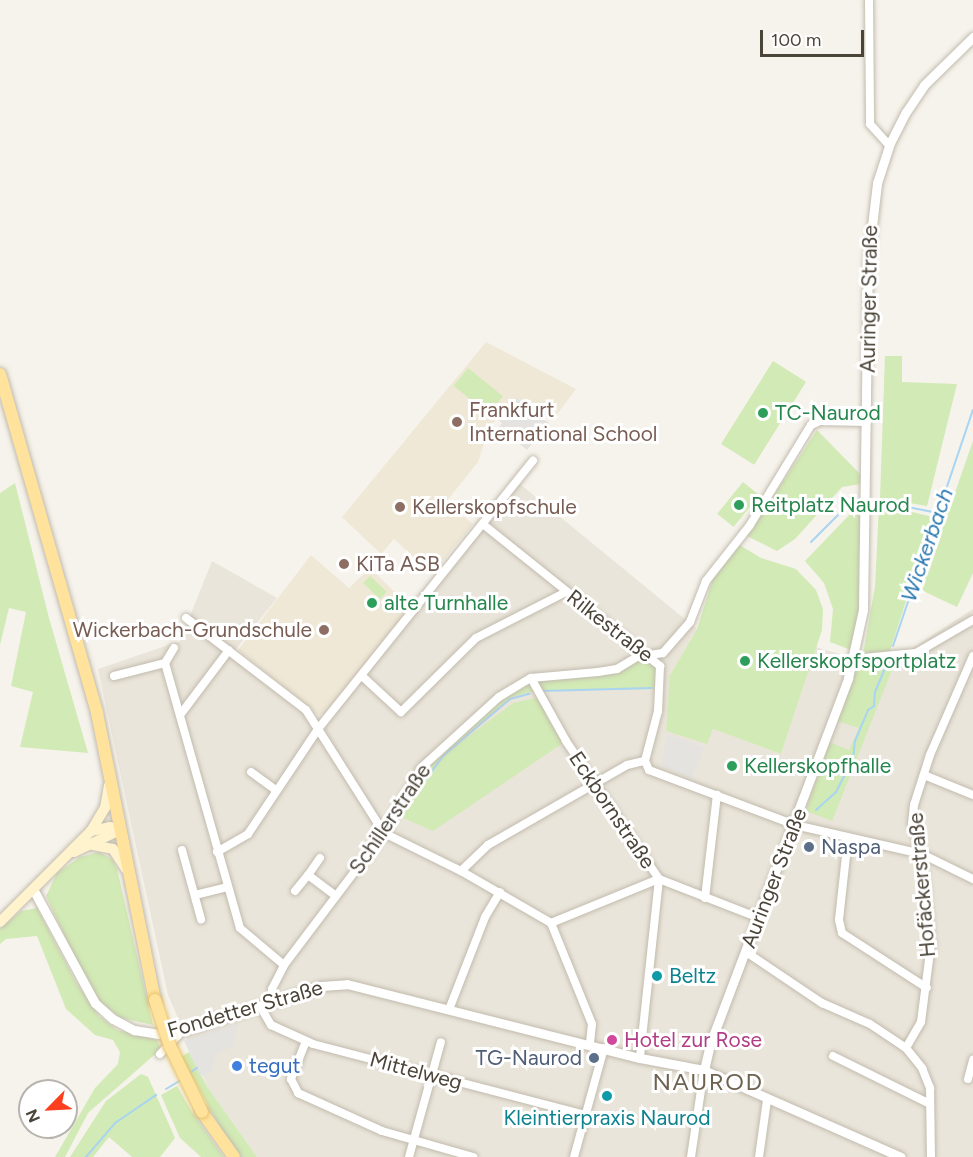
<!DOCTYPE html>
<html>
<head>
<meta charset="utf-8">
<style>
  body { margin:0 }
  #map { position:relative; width:973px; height:1157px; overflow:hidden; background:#f6f3ec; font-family:Figtree,sans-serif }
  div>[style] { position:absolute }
  .residential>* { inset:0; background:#eae5da }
  .education>* { inset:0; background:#efe8d6 }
  .green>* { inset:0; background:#d2eab5; transform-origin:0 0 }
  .parking>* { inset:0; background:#e5e3e0 }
  .stream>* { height:2px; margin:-1px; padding:0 1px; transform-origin:1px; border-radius:1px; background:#a9d4f2 }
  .roads { filter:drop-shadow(0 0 2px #c2bbae) drop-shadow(0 0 2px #c2bbae) }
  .minor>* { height:8px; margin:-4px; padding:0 4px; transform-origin:4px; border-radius:4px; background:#fff }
  .tertiary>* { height:9px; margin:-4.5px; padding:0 4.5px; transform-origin:4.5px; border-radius:4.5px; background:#fff }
  .secondary>* { height:10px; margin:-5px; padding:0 5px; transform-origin:5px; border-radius:5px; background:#fff3cd }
  .primary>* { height:12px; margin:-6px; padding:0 6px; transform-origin:6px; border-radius:6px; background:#ffe39c }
  .bridges { filter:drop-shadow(0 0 2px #e6c16a) drop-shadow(0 0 2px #e6c16a) }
  .primary-bridge>* { height:12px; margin:-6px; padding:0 6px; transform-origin:6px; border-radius:6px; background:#ffe39c }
  .dots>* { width:16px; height:16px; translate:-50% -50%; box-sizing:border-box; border:3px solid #fff; border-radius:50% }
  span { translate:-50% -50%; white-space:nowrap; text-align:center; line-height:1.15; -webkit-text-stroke:6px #fff; paint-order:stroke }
  .street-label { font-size:21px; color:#4b4439 }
  .education-label { font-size:21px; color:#785e54 }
  .left { translate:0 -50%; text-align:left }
  .right { translate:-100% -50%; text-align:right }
  .leisure-label { font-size:21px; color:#27864d }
  .service-label { font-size:21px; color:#4e5e75 }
  .culture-label { font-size:21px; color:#0d838f }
  .hotel-label { font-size:21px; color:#b23c85 }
  .shop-label { font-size:21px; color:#366cbe }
  .water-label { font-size:22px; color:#2e7ab2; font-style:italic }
  .quarter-label { font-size:24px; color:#6e6250; letter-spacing:1.5px }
  .north { position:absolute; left:18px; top:1079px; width:60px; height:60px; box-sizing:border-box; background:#fff; border:2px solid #b7b4b0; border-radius:50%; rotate:246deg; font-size:16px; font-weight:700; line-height:24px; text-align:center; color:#4b4439 }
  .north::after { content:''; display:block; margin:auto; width:21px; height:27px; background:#fc3f1d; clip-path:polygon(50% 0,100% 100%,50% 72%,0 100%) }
  .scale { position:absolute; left:760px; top:30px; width:104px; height:27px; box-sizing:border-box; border:3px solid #4b4439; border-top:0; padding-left:8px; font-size:18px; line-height:21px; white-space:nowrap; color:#4b4439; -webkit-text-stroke:4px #fff; paint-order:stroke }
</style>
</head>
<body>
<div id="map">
  <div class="residential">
    <div style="clip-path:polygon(520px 484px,697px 629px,670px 675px,706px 743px,713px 729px,781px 754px,816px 647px,849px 657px,908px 651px,973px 609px,973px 1157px,257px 1157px,208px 1088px,168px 995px,98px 669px,180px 641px,212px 561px,277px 598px,232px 654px,324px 727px)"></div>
  </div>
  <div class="education">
    <div style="clip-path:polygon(486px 342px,576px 389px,552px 421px,516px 397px,492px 424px,495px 430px,485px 440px,478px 462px,446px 502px,395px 460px,473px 524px,432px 574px,394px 539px,381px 554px,342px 517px)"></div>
    <div style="clip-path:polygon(311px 555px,349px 588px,370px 568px,412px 609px,324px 714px,318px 715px,238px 650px)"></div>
  </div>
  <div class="green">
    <div style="clip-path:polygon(885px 356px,902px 356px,902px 382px,957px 384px,927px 506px,880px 498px)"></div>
    <div style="left:773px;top:361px;width:39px;height:98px;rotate:32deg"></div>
    <div style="left:468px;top:368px;width:45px;height:23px;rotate:39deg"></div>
    <div style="clip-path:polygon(817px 430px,861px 475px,861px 484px,842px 487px,795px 539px,777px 551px,747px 536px)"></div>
    <div style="clip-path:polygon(973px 441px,973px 573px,957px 607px,921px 590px)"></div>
    <div style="left:743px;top:482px;width:21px;height:41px;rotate:39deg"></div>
    <div style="clip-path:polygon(15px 483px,49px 618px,88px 753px,20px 747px,33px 692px,11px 686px,26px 612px,9px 608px,0 645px,0 493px)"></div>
    <div style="clip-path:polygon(879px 504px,933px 517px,890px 651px,863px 654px,875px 587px)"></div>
    <div style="clip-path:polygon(854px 510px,860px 510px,859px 608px,851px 650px,830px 642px,833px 609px,824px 583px,805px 561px)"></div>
    <div style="clip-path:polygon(738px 544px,761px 558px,796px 569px,816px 590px,823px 609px,822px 630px,781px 754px,713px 729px,707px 744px,666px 731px,670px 675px,697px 629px,715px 572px)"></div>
    <div style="left:370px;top:576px;width:23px;height:10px;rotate:43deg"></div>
    <div style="clip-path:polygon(637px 657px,651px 657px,660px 666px,659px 689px,536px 691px,511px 697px,453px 748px,513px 703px,540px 697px,566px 741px,433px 831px,394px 814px,422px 767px,499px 697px,531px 678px,598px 672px)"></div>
    <div style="clip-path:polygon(887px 658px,896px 660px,832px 821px,806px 811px,829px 742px,849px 750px,859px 728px,837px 721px,856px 661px)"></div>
    <div style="clip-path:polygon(99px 852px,112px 859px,117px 869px,153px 1025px,121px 1018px,101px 1003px,84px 978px,46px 896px,57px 873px,80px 857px)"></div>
    <div style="clip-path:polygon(37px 908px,76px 982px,99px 1016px,117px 1030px,157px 1040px,161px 1049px,88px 1113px,65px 1157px,55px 1157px,95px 1088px,118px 1064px,120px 1052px,113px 1040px,95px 1035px,66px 1009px,37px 936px,6px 939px,0 944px,0 929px,21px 911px)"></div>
    <div style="clip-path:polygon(189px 1052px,208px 1088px,257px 1157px,241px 1157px,220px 1127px,181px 1057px)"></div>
    <div style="clip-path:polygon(141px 1074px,148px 1077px,175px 1138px,160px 1157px,132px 1157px,109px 1137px,93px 1157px,70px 1157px,106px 1101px)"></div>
    <div style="clip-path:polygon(177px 1086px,192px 1112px,224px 1157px,201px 1157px,180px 1138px,161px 1095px)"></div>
  </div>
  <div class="parking">
    <div style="clip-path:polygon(516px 397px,549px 423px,527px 450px,499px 427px,502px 423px,498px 420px)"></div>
    <div style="clip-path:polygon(667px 734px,705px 747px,691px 779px,661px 766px)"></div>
    <div style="clip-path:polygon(238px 1023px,233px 1047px,217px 1053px,211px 1072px,201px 1077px,184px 1041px)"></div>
  </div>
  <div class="stream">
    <div style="left:877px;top:501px;width:62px;rotate:11.1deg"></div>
    <div style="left:811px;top:542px;width:55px;rotate:-45deg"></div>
    <div style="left:850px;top:503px;width:10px;rotate:-24deg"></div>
    <div style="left:893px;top:646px;width:249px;rotate:-71.3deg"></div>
    <div style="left:542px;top:691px;width:110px;rotate:-1.6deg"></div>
    <div style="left:419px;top:789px;width:41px;rotate:-54deg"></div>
    <div style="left:443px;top:756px;width:88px;rotate:-40.4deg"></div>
    <div style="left:510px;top:699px;width:20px;rotate:-15deg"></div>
    <div style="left:816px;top:810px;width:27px;rotate:-42deg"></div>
    <div style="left:836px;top:792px;width:37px;rotate:-63deg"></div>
    <div style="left:853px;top:759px;width:18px;rotate:-84deg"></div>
    <div style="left:855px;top:741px;width:34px;rotate:-67deg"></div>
    <div style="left:868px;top:710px;width:7px;rotate:-34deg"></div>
    <div style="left:874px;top:706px;width:14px;rotate:-86deg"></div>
    <div style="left:875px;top:692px;width:34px;rotate:-67deg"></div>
    <div style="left:188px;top:1074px;width:11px;rotate:-34deg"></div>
    <div style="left:166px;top:1089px;width:17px;rotate:-31deg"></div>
    <div style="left:86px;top:1157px;width:45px;rotate:-49.5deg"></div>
    <div style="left:115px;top:1123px;width:50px;rotate:-34.3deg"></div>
  </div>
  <div class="roads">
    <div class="minor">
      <div style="left:869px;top:0;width:124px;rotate:89.5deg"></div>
      <div style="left:870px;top:124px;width:28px;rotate:48deg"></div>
      <div style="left:484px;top:525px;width:226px;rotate:38.7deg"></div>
      <div style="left:660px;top:666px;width:45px;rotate:92.5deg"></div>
      <div style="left:658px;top:711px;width:52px;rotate:104.6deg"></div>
      <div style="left:186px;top:618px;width:151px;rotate:37.5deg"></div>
      <div style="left:306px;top:710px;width:146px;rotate:57.6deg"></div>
      <div style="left:384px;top:833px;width:86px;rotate:26.3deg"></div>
      <div style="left:461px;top:871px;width:104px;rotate:30deg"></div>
      <div style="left:551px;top:923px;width:109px;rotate:67.9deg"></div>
      <div style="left:592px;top:1024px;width:20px;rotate:96deg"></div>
      <div style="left:174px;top:648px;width:17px;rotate:121deg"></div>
      <div style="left:165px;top:663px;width:275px;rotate:74.2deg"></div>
      <div style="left:240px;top:928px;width:57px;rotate:40.1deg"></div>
      <div style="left:853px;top:659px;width:63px;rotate:-5.4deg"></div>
      <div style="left:916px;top:653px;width:66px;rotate:-30.1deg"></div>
      <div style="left:114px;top:676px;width:53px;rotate:-14.3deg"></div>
      <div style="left:362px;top:676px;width:53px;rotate:42.7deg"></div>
      <div style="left:401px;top:712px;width:105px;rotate:-44.6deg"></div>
      <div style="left:476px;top:638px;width:101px;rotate:-27.1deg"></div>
      <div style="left:531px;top:678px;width:72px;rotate:60.9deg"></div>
      <div style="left:566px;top:741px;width:166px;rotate:56deg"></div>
      <div style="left:659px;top:879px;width:180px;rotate:96.1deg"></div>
      <div style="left:180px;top:715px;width:81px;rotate:-53deg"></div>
      <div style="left:645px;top:761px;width:10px;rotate:66deg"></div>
      <div style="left:649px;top:770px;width:156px;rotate:20.6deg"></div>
      <div style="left:795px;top:825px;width:130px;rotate:12.9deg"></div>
      <div style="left:922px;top:854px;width:57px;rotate:26.1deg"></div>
      <div style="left:251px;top:772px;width:31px;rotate:36deg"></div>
      <div style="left:924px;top:775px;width:53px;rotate:22.2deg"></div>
      <div style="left:848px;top:838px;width:82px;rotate:96.3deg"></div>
      <div style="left:839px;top:920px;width:13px;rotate:77deg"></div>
      <div style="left:842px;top:933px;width:101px;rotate:32.9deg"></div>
      <div style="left:182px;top:850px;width:72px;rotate:74.6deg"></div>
      <div style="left:217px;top:852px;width:36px;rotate:-30deg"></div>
      <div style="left:248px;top:834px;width:126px;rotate:-56.3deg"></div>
      <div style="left:318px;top:729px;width:344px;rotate:-51.3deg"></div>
      <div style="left:320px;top:858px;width:21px;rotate:125deg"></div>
      <div style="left:308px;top:875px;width:35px;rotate:37deg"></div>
      <div style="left:461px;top:871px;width:37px;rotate:-44deg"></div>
      <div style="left:488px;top:845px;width:160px;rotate:-29.9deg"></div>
      <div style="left:627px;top:765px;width:18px;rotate:-13deg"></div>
      <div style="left:295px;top:891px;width:21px;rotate:-51deg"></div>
      <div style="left:195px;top:895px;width:32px;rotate:-14deg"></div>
      <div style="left:705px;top:898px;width:104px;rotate:-83.4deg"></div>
      <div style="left:551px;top:923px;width:117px;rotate:-22.2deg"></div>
      <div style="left:659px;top:879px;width:107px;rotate:21.3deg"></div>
      <div style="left:746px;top:952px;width:92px;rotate:33.9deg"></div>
      <div style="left:822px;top:1003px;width:52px;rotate:23.6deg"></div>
      <div style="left:870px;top:1024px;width:43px;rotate:33.7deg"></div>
      <div style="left:906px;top:1048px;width:26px;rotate:51deg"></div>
      <div style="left:922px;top:1068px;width:22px;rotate:68deg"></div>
      <div style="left:930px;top:1088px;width:69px;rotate:89.2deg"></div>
      <div style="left:274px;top:1002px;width:13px;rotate:-99deg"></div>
      <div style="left:272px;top:989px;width:27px;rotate:-63deg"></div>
      <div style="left:284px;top:965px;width:166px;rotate:-52.9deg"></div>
      <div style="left:384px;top:833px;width:76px;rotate:-60.1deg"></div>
      <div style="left:422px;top:767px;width:104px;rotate:-42.3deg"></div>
      <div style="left:499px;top:697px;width:37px;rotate:-31deg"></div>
      <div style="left:531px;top:678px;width:67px;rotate:-5.1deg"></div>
      <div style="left:598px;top:672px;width:19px;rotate:-9deg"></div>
      <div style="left:617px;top:669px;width:23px;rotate:-31deg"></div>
      <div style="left:637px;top:657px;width:26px;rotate:-9deg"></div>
      <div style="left:663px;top:653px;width:41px;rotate:-48.9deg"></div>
      <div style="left:690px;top:622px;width:44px;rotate:-68.7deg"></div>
      <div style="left:706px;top:581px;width:71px;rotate:-51.8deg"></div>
      <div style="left:750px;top:525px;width:117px;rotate:-58.6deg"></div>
      <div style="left:811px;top:425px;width:10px;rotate:-24deg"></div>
      <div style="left:820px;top:421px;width:47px;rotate:1.2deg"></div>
      <div style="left:260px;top:1006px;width:22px;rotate:60deg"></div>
      <div style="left:271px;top:1025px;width:46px;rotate:24.3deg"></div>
      <div style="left:313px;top:1044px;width:281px;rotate:14.6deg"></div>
      <div style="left:450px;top:1007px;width:97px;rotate:-68.7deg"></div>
      <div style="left:485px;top:917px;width:29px;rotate:-59deg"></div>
      <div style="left:306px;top:1041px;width:41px;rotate:111.5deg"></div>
      <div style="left:291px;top:1079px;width:16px;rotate:63deg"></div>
      <div style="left:298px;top:1093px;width:92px;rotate:24.3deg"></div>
      <div style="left:382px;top:1131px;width:95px;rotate:15.9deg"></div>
      <div style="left:906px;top:1048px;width:30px;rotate:-60deg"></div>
      <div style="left:921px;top:1022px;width:79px;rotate:-82.7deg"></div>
      <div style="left:931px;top:944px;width:90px;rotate:-95.7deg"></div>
      <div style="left:922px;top:854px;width:32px;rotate:-108deg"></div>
      <div style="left:912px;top:824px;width:19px;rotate:-84deg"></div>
      <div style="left:914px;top:805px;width:52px;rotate:-72.3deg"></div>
      <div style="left:930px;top:755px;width:108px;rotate:-66.5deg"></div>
      <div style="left:160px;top:1054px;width:32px;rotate:-46deg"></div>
      <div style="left:833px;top:1056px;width:108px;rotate:26.3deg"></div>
      <div style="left:968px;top:1079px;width:20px;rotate:-75deg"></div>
      <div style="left:409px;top:1157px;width:119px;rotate:-74.5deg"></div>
      <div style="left:574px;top:1157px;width:113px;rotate:-74.6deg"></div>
      <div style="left:691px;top:1157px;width:88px;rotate:-81.5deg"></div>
      <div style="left:759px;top:1157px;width:58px;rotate:-82deg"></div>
    </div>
    <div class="tertiary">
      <div style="left:33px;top:889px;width:130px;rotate:61.5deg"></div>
      <div style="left:95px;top:1003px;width:24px;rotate:42deg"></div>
      <div style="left:113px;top:1019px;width:24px;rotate:28deg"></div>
      <div style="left:134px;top:1030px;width:24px;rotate:9deg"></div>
      <div style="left:158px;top:1034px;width:24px;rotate:-7deg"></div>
      <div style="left:182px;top:1031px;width:146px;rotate:-17.9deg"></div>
      <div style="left:321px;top:986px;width:26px;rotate:-4deg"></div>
      <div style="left:347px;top:984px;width:302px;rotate:14.2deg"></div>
      <div style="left:640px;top:1058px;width:65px;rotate:10.6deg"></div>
      <div style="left:704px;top:1070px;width:215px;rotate:23.8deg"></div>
      <div style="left:704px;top:1070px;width:27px;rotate:-77deg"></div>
      <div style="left:710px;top:1044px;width:391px;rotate:-69.3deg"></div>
      <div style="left:848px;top:678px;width:70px;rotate:-77.6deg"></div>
      <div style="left:863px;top:610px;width:349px;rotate:-89.2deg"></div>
      <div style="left:868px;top:261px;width:79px;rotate:-83.4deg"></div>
      <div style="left:877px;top:183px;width:40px;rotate:-72deg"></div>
      <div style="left:889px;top:145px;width:37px;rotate:-63deg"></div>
      <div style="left:906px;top:112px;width:32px;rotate:-56deg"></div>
      <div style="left:924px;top:85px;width:69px;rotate:-44.4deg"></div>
    </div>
    <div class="secondary">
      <div style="left:91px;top:831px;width:19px;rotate:-12deg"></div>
      <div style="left:110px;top:827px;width:10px;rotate:17deg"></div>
      <div style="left:93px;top:845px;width:20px;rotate:11deg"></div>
      <div style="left:113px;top:849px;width:24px;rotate:57deg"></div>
      <div style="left:74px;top:852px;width:51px;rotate:-25.6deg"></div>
      <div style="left:0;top:922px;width:129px;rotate:-45deg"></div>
      <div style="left:91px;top:831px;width:27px;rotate:-59deg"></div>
      <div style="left:105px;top:808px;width:23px;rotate:-80deg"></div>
    </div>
    <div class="primary">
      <div style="left:0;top:374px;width:353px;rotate:74deg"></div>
      <div style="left:97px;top:713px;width:293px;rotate:78.6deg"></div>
      <div style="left:202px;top:1112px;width:55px;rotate:54.6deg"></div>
    </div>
  </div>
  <div class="bridges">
    <div class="primary-bridge">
      <div style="left:155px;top:1000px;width:48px;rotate:71.9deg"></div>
      <div style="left:170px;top:1046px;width:73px;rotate:64.1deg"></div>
    </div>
  </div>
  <div class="dots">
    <div style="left:763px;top:413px;background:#2e9e5b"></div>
    <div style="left:457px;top:422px;background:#8d6e63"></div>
    <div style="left:739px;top:505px;background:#2e9e5b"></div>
    <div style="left:400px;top:507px;background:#8d6e63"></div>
    <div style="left:344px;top:564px;background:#8d6e63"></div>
    <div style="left:372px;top:603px;background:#2e9e5b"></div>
    <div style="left:324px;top:630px;background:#8d6e63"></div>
    <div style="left:745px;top:661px;background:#2e9e5b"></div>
    <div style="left:732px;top:766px;background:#2e9e5b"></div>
    <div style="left:809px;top:847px;background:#5c6f8a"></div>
    <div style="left:657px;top:976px;background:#0f9aa8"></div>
    <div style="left:612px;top:1040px;background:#d1479c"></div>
    <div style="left:594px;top:1058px;background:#5c6f8a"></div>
    <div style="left:237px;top:1066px;background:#3f7fe0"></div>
    <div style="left:607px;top:1096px;background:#0f9aa8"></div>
  </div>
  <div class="street-label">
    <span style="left:869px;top:299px;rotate:-89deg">Auringer Straße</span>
    <span style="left:610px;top:626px;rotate:38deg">Rilkestraße</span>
    <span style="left:612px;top:810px;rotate:56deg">Eckbornstraße</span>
    <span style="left:390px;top:819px;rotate:-56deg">Schillerstraße</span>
    <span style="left:774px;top:878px;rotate:-69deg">Auringer Straße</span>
    <span style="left:922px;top:885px;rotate:-95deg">Hofäckerstraße</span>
    <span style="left:245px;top:1009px;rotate:-16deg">Fondetter Straße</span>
    <span style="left:416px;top:1071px;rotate:15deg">Mittelweg</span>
  </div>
  <div class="education-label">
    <span class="left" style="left:469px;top:422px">Frankfurt<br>International School</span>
    <span class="left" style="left:412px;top:507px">Kellerskopfschule</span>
    <span class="left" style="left:356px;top:564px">KiTa ASB</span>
    <span class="right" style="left:312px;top:630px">Wickerbach-Grundschule</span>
  </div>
  <div class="leisure-label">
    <span class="left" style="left:775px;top:413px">TC-Naurod</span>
    <span class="left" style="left:751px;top:505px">Reitplatz Naurod</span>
    <span class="left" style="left:384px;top:603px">alte Turnhalle</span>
    <span class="left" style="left:757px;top:661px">Kellerskopfsportplatz</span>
    <span class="left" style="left:744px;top:766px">Kellerskopfhalle</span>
  </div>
  <div class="service-label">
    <span class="left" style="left:821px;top:847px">Naspa</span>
    <span class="right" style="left:582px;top:1058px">TG-Naurod</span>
  </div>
  <div class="culture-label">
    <span class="left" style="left:669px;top:976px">Beltz</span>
    <span style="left:607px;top:1118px">Kleintierpraxis Naurod</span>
  </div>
  <div class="hotel-label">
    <span class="left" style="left:624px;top:1040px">Hotel zur Rose</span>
  </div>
  <div class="shop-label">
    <span class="left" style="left:249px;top:1066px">tegut</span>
  </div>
  <div class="water-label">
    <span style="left:927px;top:545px;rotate:-71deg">Wickerbach</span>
  </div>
  <div class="quarter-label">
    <span style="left:708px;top:1082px">NAUROD</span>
  </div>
  <div class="north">N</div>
  <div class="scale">100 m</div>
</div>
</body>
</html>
